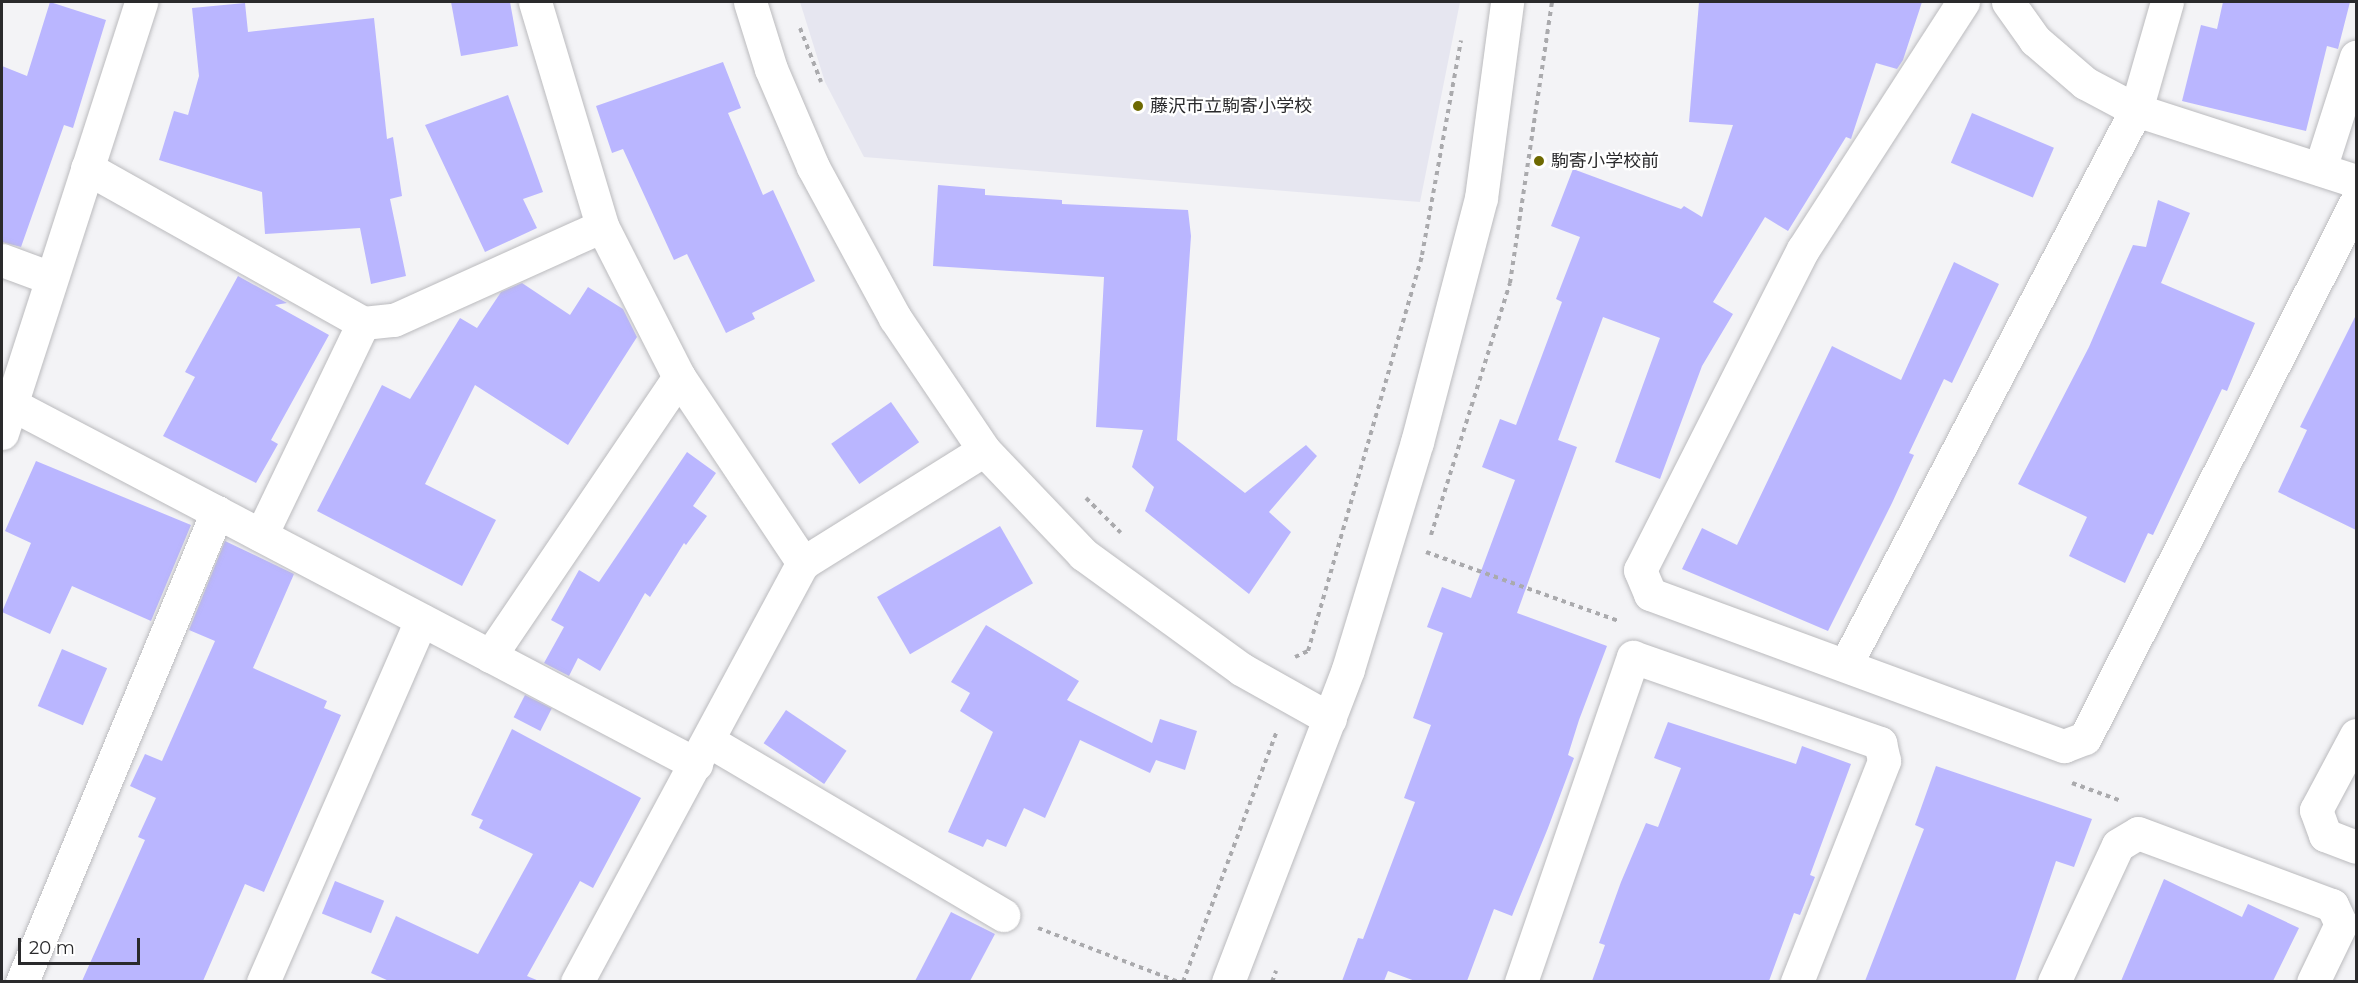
<!DOCTYPE html>
<html>
<head>
<meta charset="utf-8">
<style>
  body { margin:0 }
  #map { position:relative; width:2358px; height:983px; overflow:hidden; background:#f3f3f6; font-family:Montserrat,"Noto Sans JP",sans-serif }
  div>[style] { position:absolute }
  .built>* { inset:0; background:#e6e6f0 }
  .building>* { inset:0; background:#bab6ff; transform-origin:0 0 }
  .path>* { height:4px; margin-top:-2px; transform-origin:0; background:repeating-linear-gradient(90deg,#aaaaad 0 4.5px,transparent 0 9px) }
  .roads { filter:drop-shadow(0 0 2px #bbbbbe) drop-shadow(0 0 2px #bbbbbe) }
  .minor>* { height:33px; margin:-16.5px; padding:0 16.5px; transform-origin:16.5px; border-radius:16.5px; background:#fff }
  .dots>* { width:16px; height:16px; translate:-50% -50%; box-sizing:border-box; border:3px solid #fff; border-radius:50% }
  span { translate:-50% -50%; white-space:nowrap; text-align:center; line-height:1.15; -webkit-text-stroke:4.5px #fff; paint-order:stroke }
  .poi-label { font-size:18px; color:#2a2a2c }
  .left { translate:0 -50%; text-align:left }
  .frame { position:absolute; inset:0; border:3px solid #2a2a2c; pointer-events:none }
  .scale { position:absolute; left:18px; top:938px; width:122px; height:27px; box-sizing:border-box; border:3px solid #2a2a2c; border-top:0; padding-left:8px; font-size:18px; line-height:21px; white-space:nowrap; color:#2a2a2c; -webkit-text-stroke:4px #fff; paint-order:stroke }
</style>
</head>
<body>
<div id="map">
  <div class="built">
    <div style="clip-path:polygon(800px 2px,1460px 2px,1420px 202px,864px 157px,825px 82px)"></div>
  </div>
  <div class="building">
    <div style="clip-path:polygon(50px 2px,106px 20px,73px 128px,64px 125px,21px 247px,2px 242px,2px 66px,27px 76px)"></div>
    <div style="clip-path:polygon(451px 2px,510px 2px,518px 46px,461px 56px)"></div>
    <div style="clip-path:polygon(1699px 2px,1922px 2px,1903px 60px,1897px 69px,1876px 63px,1851px 139px,1846px 137px,1788px 231px,1765px 217px,1713px 302px,1733px 314px,1702px 366px,1660px 479px,1615px 462px,1660px 338px,1603px 317px,1558px 440px,1577px 447px,1517px 613px,1607px 646px,1579px 720px,1568px 755px,1574px 758px,1548px 828px,1512px 916px,1494px 909px,1467px 981px,1415px 981px,1388px 971px,1384px 981px,1342px 981px,1358px 938px,1363px 939px,1415px 802px,1404px 798px,1431px 725px,1413px 718px,1443px 633px,1427px 627px,1442px 587px,1471px 598px,1515px 480px,1482px 467px,1500px 419px,1516px 425px,1562px 302px,1556px 299px,1580px 237px,1551px 226px,1573px 169px,1681px 209px,1684px 206px,1702px 217px,1733px 125px,1689px 122px)"></div>
    <div style="clip-path:polygon(2223px 2px,2350px 2px,2338px 49px,2327px 46px,2306px 131px,2182px 101px,2201px 25px,2217px 29px)"></div>
    <div style="clip-path:polygon(245px 3px,248px 32px,374px 18px,387px 139px,393px 137px,402px 196px,390px 199px,406px 276px,371px 284px,360px 228px,265px 234px,262px 192px,159px 160px,174px 111px,188px 115px,199px 76px,192px 8px)"></div>
    <div style="clip-path:polygon(723px 62px,741px 108px,728px 113px,763px 195px,773px 190px,815px 281px,752px 313px,755px 319px,726px 333px,687px 254px,674px 260px,623px 149px,612px 153px,596px 106px)"></div>
    <div style="clip-path:polygon(508px 95px,543px 192px,523px 199px,537px 228px,485px 252px,425px 125px)"></div>
    <div style="left:1972px;top:113px;width:89px;height:54px;rotate:23deg"></div>
    <div style="clip-path:polygon(938px 185px,985px 189px,985px 195px,1062px 200px,1062px 204px,1188px 210px,1191px 236px,1177px 440px,1245px 493px,1306px 445px,1317px 456px,1269px 512px,1291px 532px,1249px 594px,1145px 511px,1154px 487px,1132px 467px,1143px 430px,1096px 427px,1104px 277px,933px 266px)"></div>
    <div style="clip-path:polygon(2158px 200px,2190px 213px,2161px 283px,2255px 323px,2227px 391px,2222px 389px,2153px 535px,2148px 533px,2125px 583px,2069px 556px,2087px 517px,2018px 484px,2089px 347px,2133px 245px,2146px 247px)"></div>
    <div style="clip-path:polygon(1954px 262px,1999px 284px,1952px 383px,1944px 379px,1909px 453px,1914px 455px,1892px 503px,1828px 631px,1682px 569px,1702px 528px,1737px 545px,1832px 346px,1901px 380px)"></div>
    <div style="clip-path:polygon(238px 276px,287px 303px,275px 305px,329px 335px,271px 440px,278px 444px,256px 483px,163px 436px,195px 377px,185px 372px)"></div>
    <div style="clip-path:polygon(522px 283px,570px 315px,588px 287px,623px 309px,637px 337px,568px 445px,475px 385px,425px 484px,496px 520px,462px 586px,317px 511px,382px 385px,410px 399px,460px 318px,477px 328px,501px 292px)"></div>
    <div style="clip-path:polygon(2356px 315px,2356px 530px,2278px 492px,2307px 430px,2300px 427px)"></div>
    <div style="left:891px;top:402px;width:49px;height:73px;rotate:55deg"></div>
    <div style="clip-path:polygon(687px 452px,716px 473px,693px 506px,707px 516px,686px 545px,684px 543px,650px 597px,645px 593px,600px 671px,578px 658px,569px 676px,544px 663px,564px 627px,551px 620px,579px 570px,599px 582px)"></div>
    <div style="clip-path:polygon(36px 461px,191px 525px,151px 621px,72px 586px,50px 634px,2px 612px,31px 543px,5px 531px)"></div>
    <div style="left:1000px;top:526px;width:66px;height:142px;rotate:60deg"></div>
    <div style="clip-path:polygon(225px 541px,294px 574px,253px 668px,327px 701px,324px 708px,341px 715px,264px 892px,245px 884px,203px 981px,82px 981px,145px 840px,138px 837px,156px 798px,130px 786px,145px 754px,162px 761px,215px 641px,189px 630px)"></div>
    <div style="clip-path:polygon(986px 625px,1079px 681px,1067px 700px,1152px 743px,1160px 719px,1197px 731px,1185px 770px,1156px 760px,1150px 773px,1080px 740px,1045px 818px,1024px 808px,1006px 847px,987px 839px,983px 847px,948px 832px,993px 732px,960px 711px,970px 693px,951px 682px)"></div>
    <div style="left:62px;top:649px;width:49px;height:62px;rotate:23deg"></div>
    <div style="left:525px;top:695px;width:30px;height:25px;rotate:27deg"></div>
    <div style="left:786px;top:710px;width:73px;height:40px;rotate:34deg"></div>
    <div style="clip-path:polygon(1668px 722px,1796px 764px,1802px 746px,1851px 764px,1810px 875px,1815px 877px,1800px 915px,1794px 913px,1769px 981px,1592px 981px,1605px 945px,1599px 943px,1621px 882px,1646px 823px,1658px 827px,1681px 768px,1654px 758px)"></div>
    <div style="clip-path:polygon(512px 729px,641px 798px,593px 888px,580px 881px,527px 976px,539px 981px,389px 981px,371px 973px,396px 916px,478px 954px,533px 854px,479px 828px,483px 820px,471px 815px)"></div>
    <div style="clip-path:polygon(1936px 766px,2092px 819px,2074px 867px,2056px 861px,2015px 981px,1865px 981px,1924px 829px,1915px 825px)"></div>
    <div style="clip-path:polygon(2164px 879px,2242px 917px,2248px 904px,2299px 928px,2273px 981px,2121px 981px)"></div>
    <div style="left:335px;top:881px;width:53px;height:35px;rotate:22deg"></div>
    <div style="clip-path:polygon(951px 912px,995px 934px,970px 981px,915px 981px)"></div>
  </div>
  <div class="path">
    <div style="left:800px;top:28px;width:58px;rotate:68.7deg"></div>
    <div style="left:1086px;top:498px;width:49px;rotate:45deg"></div>
    <div style="left:1431px;top:535px;width:264px;rotate:-72.6deg"></div>
    <div style="left:1510px;top:283px;width:284px;rotate:-81.5deg"></div>
    <div style="left:1426px;top:552px;width:205px;rotate:19.7deg"></div>
    <div style="left:1295px;top:657px;width:14px;rotate:-25deg"></div>
    <div style="left:1308px;top:651px;width:412px;rotate:-73.9deg"></div>
    <div style="left:1422px;top:255px;width:218px;rotate:-79.7deg"></div>
    <div style="left:2072px;top:783px;width:50px;rotate:19.9deg"></div>
    <div style="left:1038px;top:928px;width:151px;rotate:21deg"></div>
    <div style="left:1183px;top:982px;width:266px;rotate:-69.5deg"></div>
    <div style="left:1272px;top:982px;width:12px;rotate:-70deg"></div>
  </div>
  <div class="roads">
    <div class="minor">
      <div style="left:535px;top:2px;width:234px;rotate:73.3deg"></div>
      <div style="left:602px;top:226px;width:169px;rotate:63deg"></div>
      <div style="left:679px;top:377px;width:224px;rotate:56.3deg"></div>
      <div style="left:750px;top:2px;width:70px;rotate:72.6deg"></div>
      <div style="left:771px;top:69px;width:107px;rotate:66.8deg"></div>
      <div style="left:813px;top:167px;width:172px;rotate:61.5deg"></div>
      <div style="left:895px;top:318px;width:159px;rotate:56deg"></div>
      <div style="left:984px;top:450px;width:144px;rotate:46.4deg"></div>
      <div style="left:1083px;top:554px;width:195px;rotate:36deg"></div>
      <div style="left:1241px;top:669px;width:102px;rotate:29.3deg"></div>
      <div style="left:1963px;top:2px;width:294px;rotate:122.9deg"></div>
      <div style="left:1803px;top:249px;width:360px;rotate:116.9deg"></div>
      <div style="left:1640px;top:570px;width:26px;rotate:67deg"></div>
      <div style="left:1650px;top:594px;width:441px;rotate:20.2deg"></div>
      <div style="left:2064px;top:746px;width:22px;rotate:-21deg"></div>
      <div style="left:2085px;top:738px;width:601px;rotate:-63.18deg"></div>
      <div style="left:2008px;top:2px;width:47px;rotate:54.6deg"></div>
      <div style="left:2035px;top:40px;width:66px;rotate:40.7deg"></div>
      <div style="left:2085px;top:83px;width:58px;rotate:27.9deg"></div>
      <div style="left:2136px;top:110px;width:231px;rotate:17.9deg"></div>
      <div style="left:87px;top:168px;width:317px;rotate:29.3deg"></div>
      <div style="left:363px;top:323px;width:31px;rotate:-6deg"></div>
      <div style="left:394px;top:320px;width:228px;rotate:-24.3deg"></div>
      <div style="left:2320px;top:169px;width:118px;rotate:-72.2deg"></div>
      <div style="left:2px;top:260px;width:52px;rotate:20.2deg"></div>
      <div style="left:11px;top:404px;width:774px;rotate:27.72deg"></div>
      <div style="left:2px;top:433px;width:453px;rotate:-72.1deg"></div>
      <div style="left:261px;top:535px;width:235px;rotate:-64.3deg"></div>
      <div style="left:490px;top:656px;width:337px;rotate:-55.9deg"></div>
      <div style="left:1846px;top:664px;width:625px;rotate:-62.37deg"></div>
      <div style="left:2136px;top:110px;width:112px;rotate:-74deg"></div>
      <div style="left:2356px;top:735px;width:85px;rotate:118.1deg"></div>
      <div style="left:2316px;top:810px;width:27px;rotate:70deg"></div>
      <div style="left:2325px;top:835px;width:33px;rotate:21deg"></div>
      <div style="left:709px;top:741px;width:342px;rotate:30.6deg"></div>
      <div style="left:22px;top:982px;width:509px;rotate:-67.47deg"></div>
      <div style="left:263px;top:982px;width:395px;rotate:-66.4deg"></div>
      <div style="left:577px;top:982px;width:476px;rotate:-61.7deg"></div>
      <div style="left:803px;top:563px;width:213px;rotate:-32deg"></div>
      <div style="left:1228px;top:982px;width:335px;rotate:-69deg"></div>
      <div style="left:1348px;top:669px;width:237px;rotate:-73.1deg"></div>
      <div style="left:1417px;top:442px;width:252px;rotate:-75.3deg"></div>
      <div style="left:1481px;top:198px;width:198px;rotate:-82.4deg"></div>
      <div style="left:1521px;top:982px;width:344px;rotate:-71deg"></div>
      <div style="left:1633px;top:657px;width:262px;rotate:19.2deg"></div>
      <div style="left:1880px;top:743px;width:18px;rotate:77deg"></div>
      <div style="left:1884px;top:761px;width:238px;rotate:111.5deg"></div>
      <div style="left:2054px;top:982px;width:151px;rotate:-65deg"></div>
      <div style="left:2118px;top:845px;width:23px;rotate:-31deg"></div>
      <div style="left:2138px;top:833px;width:207px;rotate:20.4deg"></div>
      <div style="left:2332px;top:905px;width:21px;rotate:65deg"></div>
      <div style="left:2341px;top:924px;width:64px;rotate:115.8deg"></div>
    </div>
  </div>
  <div class="dots">
    <div style="left:1138px;top:106px;background:#6e6901"></div>
    <div style="left:1539px;top:161px;background:#6e6901"></div>
  </div>
  <div class="poi-label">
    <span class="left" style="left:1150px;top:106px">藤沢市立駒寄小学校</span>
    <span class="left" style="left:1551px;top:161px">駒寄小学校前</span>
  </div>
  <div class="frame"></div>
  <div class="scale">20 m</div>
</div>
</body>
</html>
